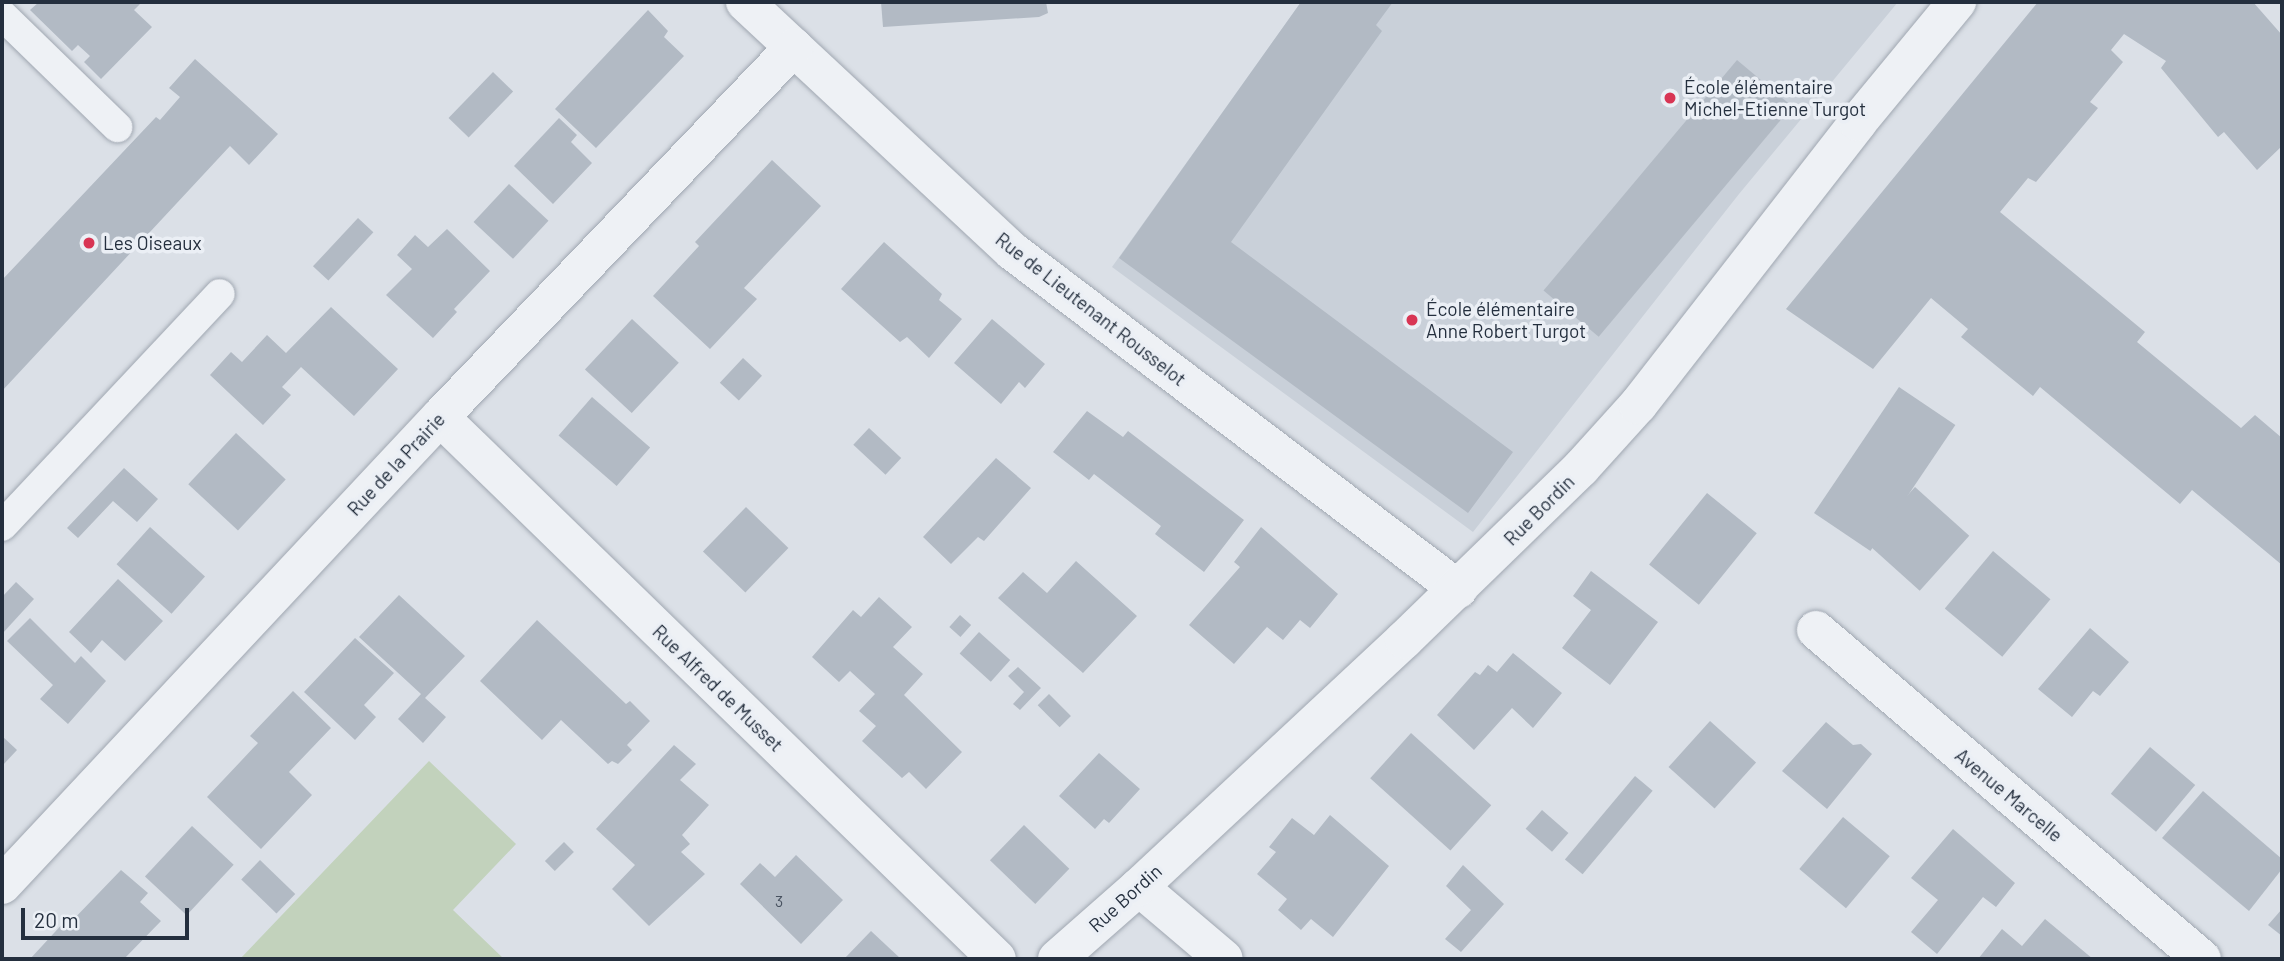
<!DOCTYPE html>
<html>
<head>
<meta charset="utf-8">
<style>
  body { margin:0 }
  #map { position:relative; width:2284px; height:961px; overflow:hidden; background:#dbe0e7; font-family:Barlow,sans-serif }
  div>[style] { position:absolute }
  .built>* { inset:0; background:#c9d0d9 }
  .green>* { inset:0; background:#c2d2bc }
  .building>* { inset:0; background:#b2bac4; transform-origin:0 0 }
  .roads { filter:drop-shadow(0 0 2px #a0a7b1) drop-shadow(0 0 2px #a0a7b1) }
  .service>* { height:30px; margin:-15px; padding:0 15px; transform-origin:15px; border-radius:15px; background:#eef1f5 }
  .minor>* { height:38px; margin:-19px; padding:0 19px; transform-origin:19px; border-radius:19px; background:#eef1f5 }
  .dots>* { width:19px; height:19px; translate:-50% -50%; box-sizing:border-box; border:4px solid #ebeff5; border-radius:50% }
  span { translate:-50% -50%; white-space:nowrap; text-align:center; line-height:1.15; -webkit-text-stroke:7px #ebeff5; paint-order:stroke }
  .number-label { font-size:16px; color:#485260 }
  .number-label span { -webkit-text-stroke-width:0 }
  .poi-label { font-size:19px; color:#242f3e }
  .left { translate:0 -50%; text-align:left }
  .street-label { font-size:19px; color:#242f3e }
  .frame { position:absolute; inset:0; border:4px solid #242f3e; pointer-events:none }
  .scale { position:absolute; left:21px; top:908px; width:168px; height:32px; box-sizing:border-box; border:4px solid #242f3e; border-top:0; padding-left:9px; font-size:21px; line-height:24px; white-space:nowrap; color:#242f3e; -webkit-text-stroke:5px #ebeff5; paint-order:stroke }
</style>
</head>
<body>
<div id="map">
  <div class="built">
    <div style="clip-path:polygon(1301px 2px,1898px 2px,1739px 194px,1473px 532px,1112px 267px)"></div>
  </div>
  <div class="green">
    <div style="clip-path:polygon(429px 761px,516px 844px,453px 910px,504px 959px,240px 959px)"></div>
  </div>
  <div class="building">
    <div style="clip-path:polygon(39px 2px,138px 2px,140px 4px,134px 10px,152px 27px,101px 79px,84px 62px,90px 56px,78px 45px,72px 51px,30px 10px)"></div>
    <div style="clip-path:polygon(881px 2px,1046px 2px,1048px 13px,1039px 17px,883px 27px)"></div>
    <div style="clip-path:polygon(1301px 2px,1393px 2px,1376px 25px,1382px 31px,1231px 242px,1513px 452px,1468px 513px,1119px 258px)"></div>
    <div style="clip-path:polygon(2038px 2px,2253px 2px,2282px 35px,2282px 146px,2257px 170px,2224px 132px,2218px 137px,2161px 68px,2166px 61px,2124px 34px,2111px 50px,2123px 62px,2090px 102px,2098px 108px,2036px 182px,2028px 178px,2000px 212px,2145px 332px,2137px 342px,2241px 428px,2255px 415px,2282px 438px,2282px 565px,2192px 490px,2180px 504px,2040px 387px,2033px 396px,1961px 337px,1968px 329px,1931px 298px,1873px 369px,1786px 309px)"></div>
    <div style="clip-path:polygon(648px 10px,668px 31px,664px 37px,684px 56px,596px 148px,555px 109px)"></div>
    <div style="clip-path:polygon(195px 59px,278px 134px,249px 165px,230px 146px,2px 391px,2px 280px,156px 117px,160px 120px,180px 97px,169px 88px)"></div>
    <div style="left:1737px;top:60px;width:72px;height:301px;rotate:40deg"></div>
    <div style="left:493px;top:72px;width:28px;height:64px;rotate:44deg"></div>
    <div style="clip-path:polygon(559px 118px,577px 135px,571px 142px,592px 163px,553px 204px,514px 166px)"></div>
    <div style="clip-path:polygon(772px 160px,821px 206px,744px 288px,757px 299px,710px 349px,653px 296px,699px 246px,695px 242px)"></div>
    <div style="left:509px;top:184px;width:54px;height:52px;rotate:43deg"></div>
    <div style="left:358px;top:218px;width:21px;height:66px;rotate:43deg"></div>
    <div style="clip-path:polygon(447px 229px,490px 271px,454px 309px,457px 312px,433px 338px,386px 295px,412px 269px,397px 255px,415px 235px,428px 247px)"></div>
    <div style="clip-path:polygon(884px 242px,942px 294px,939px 300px,962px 319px,929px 358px,907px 337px,900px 342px,841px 289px)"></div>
    <div style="clip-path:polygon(331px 307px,398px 369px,354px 416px,301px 367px,282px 387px,291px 395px,263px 425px,210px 375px,231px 352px,242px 362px,267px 335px,286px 353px)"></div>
    <div style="left:632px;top:319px;width:64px;height:69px;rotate:43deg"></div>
    <div style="clip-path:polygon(992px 319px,1045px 364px,1025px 388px,1019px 382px,1001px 404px,954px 363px)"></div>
    <div style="left:743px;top:358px;width:26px;height:34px;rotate:43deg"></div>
    <div style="left:1899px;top:387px;width:68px;height:152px;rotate:34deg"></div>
    <div style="left:592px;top:397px;width:77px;height:51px;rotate:41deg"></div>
    <div style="clip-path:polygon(1087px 411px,1123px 437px,1128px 431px,1244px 520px,1204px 572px,1155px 534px,1161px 526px,1094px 474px,1089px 480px,1053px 452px)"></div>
    <div style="left:869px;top:428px;width:44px;height:23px;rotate:43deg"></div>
    <div style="left:236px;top:433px;width:68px;height:70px;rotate:43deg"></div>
    <div style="clip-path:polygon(996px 458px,1031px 488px,984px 541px,978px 537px,951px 564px,923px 537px)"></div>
    <div style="clip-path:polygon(124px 468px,158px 499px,137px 522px,113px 501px,78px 538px,67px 528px)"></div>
    <div style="left:1915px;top:487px;width:73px;height:74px;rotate:42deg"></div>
    <div style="left:1707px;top:493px;width:64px;height:92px;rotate:39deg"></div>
    <div style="left:746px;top:507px;width:59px;height:62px;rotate:44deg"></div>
    <div style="left:150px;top:527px;width:74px;height:50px;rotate:42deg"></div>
    <div style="clip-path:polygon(1261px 527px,1338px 594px,1310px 628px,1300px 620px,1283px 640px,1267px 627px,1234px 664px,1189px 625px,1240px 567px,1234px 562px)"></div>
    <div style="left:1993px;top:551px;width:75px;height:75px;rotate:40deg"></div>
    <div style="clip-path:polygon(1076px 561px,1137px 616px,1083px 673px,998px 598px,1023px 572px,1047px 593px)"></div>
    <div style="clip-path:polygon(1591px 571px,1658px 622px,1610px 685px,1562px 648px,1591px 610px,1573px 596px)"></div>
    <div style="clip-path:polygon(118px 579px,163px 621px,125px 661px,102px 640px,91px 653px,69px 632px)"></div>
    <div style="clip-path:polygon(16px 582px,34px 599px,2px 634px,2px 597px)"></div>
    <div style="clip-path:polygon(399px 595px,465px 656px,425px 698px,446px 717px,423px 743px,398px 719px,421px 694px,359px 637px)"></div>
    <div style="clip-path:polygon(879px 597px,912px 627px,893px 647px,923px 674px,904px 695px,962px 752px,926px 789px,909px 772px,902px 778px,862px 741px,876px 726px,859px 711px,875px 694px,850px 671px,839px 682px,812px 657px,853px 610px,861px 617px)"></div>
    <div style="left:960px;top:615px;width:15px;height:16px;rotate:42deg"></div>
    <div style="clip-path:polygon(30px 618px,75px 663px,81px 656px,106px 681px,68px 724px,40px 699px,53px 685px,7px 641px)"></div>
    <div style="clip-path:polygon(537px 620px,626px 704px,630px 701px,650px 721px,627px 745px,632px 750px,618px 764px,612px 761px,608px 764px,561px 720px,542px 740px,480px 681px)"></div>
    <div style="clip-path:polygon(2090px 628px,2129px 662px,2100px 696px,2093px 691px,2072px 717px,2038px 689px)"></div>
    <div style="left:979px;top:632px;width:42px;height:29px;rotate:42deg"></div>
    <div style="clip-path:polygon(355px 638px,394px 673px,364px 705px,376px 717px,355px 740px,304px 692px)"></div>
    <div style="clip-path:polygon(1513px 653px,1562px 693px,1533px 728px,1512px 708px,1474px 750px,1437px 715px,1475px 672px,1480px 675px,1488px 665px,1497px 672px)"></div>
    <div style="clip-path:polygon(1018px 667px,1041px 688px,1020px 710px,1013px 704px,1024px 692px,1008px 676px)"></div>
    <div style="clip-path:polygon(293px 691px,331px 728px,289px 772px,312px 795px,261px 849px,207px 797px,258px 743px,250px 736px)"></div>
    <div style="left:1049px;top:694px;width:31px;height:16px;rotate:45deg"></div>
    <div style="left:1710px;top:721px;width:62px;height:62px;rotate:42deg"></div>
    <div style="clip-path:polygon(1826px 722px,1853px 745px,1861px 744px,1872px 754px,1827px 809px,1782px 771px)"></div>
    <div style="left:1411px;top:733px;width:108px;height:61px;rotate:42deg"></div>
    <div style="clip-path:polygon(2px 736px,17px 750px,2px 766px)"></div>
    <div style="clip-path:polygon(674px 745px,696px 764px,680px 780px,709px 805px,682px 835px,690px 844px,681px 852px,705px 874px,649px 926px,612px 889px,635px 865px,596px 829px)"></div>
    <div style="left:2150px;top:747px;width:59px;height:61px;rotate:40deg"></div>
    <div style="clip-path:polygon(1099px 753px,1140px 789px,1109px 823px,1104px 819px,1095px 829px,1059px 796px)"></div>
    <div style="left:1635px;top:776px;width:23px;height:109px;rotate:40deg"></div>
    <div style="clip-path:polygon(2203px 791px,2282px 859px,2282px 869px,2249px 911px,2162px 838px)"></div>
    <div style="left:1542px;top:810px;width:35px;height:25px;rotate:41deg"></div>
    <div style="clip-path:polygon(1330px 815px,1389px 866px,1333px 937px,1311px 919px,1301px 930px,1278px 910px,1287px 899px,1257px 874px,1276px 852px,1269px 847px,1292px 818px,1314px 835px)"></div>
    <div style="left:1843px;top:817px;width:61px;height:68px;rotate:40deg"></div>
    <div style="left:1024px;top:825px;width:63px;height:49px;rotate:44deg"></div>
    <div style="left:192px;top:826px;width:57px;height:69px;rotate:43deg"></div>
    <div style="clip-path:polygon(1953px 829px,2015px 883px,1996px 907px,1983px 897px,1937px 954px,1911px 932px,1938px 900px,1911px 878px)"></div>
    <div style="left:564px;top:842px;width:14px;height:27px;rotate:45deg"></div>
    <div style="clip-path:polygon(796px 855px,843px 900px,801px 944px,740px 884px,760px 863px,775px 877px)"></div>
    <div style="left:260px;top:860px;width:49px;height:27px;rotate:44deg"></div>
    <div style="clip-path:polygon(1463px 865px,1504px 904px,1461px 952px,1445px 939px,1471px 910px,1446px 886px)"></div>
    <div style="clip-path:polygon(121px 870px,148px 893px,140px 902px,161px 921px,124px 959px,30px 959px,66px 920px,69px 924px)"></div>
    <div style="clip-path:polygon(2282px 909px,2282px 936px,2268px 925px)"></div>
    <div style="clip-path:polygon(2045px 919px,2093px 959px,1978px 959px,2002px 929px,2022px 946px)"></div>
    <div style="clip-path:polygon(871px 931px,901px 959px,844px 959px)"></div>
  </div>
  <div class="roads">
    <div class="service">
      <div style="left:2px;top:15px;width:161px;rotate:44.2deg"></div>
      <div style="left:2px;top:526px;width:318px;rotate:-46.8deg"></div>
    </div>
    <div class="minor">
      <div style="left:745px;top:2px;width:365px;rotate:43deg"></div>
      <div style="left:1012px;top:251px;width:560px;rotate:37.16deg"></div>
      <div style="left:440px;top:417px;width:777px;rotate:44.22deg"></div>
      <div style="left:1816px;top:630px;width:507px;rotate:40.44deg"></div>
      <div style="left:2px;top:885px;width:641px;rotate:-46.9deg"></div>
      <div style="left:440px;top:417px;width:512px;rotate:-46.27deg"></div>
      <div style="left:1139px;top:887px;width:111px;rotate:40.3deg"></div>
      <div style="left:1057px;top:959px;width:109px;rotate:-41.3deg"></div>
      <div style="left:1139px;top:887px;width:362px;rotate:-43deg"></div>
      <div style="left:1404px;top:640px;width:247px;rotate:-44.2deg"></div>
      <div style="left:1581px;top:468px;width:85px;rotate:-47.9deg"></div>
      <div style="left:1638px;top:405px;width:358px;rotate:-52.1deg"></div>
      <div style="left:1858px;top:122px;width:156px;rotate:-50.5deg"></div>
    </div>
  </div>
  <div class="dots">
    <div style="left:1670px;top:98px;background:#d83554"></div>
    <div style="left:89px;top:243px;background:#d83554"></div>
    <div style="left:1412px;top:320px;background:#d83554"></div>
  </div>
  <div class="number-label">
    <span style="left:779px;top:901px">3</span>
  </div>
  <div class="poi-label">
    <span class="left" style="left:1684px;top:98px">École élémentaire<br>Michel-Etienne Turgot</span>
    <span class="left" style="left:103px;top:243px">Les Oiseaux</span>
    <span class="left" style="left:1426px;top:320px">École élémentaire<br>Anne Robert Turgot</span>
  </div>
  <div class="street-label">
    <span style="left:1091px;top:309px;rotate:38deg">Rue de Lieutenant Rousselot</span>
    <span style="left:396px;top:464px;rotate:-47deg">Rue de la Prairie</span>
    <span style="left:1539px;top:510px;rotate:-45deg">Rue Bordin</span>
    <span style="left:718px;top:688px;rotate:44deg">Rue Alfred de Musset</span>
    <span style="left:2009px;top:795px;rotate:40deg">Avenue Marcelle</span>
    <span style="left:1125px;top:898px;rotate:-42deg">Rue Bordin</span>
  </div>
  <div class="frame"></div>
  <div class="scale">20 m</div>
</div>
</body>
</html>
